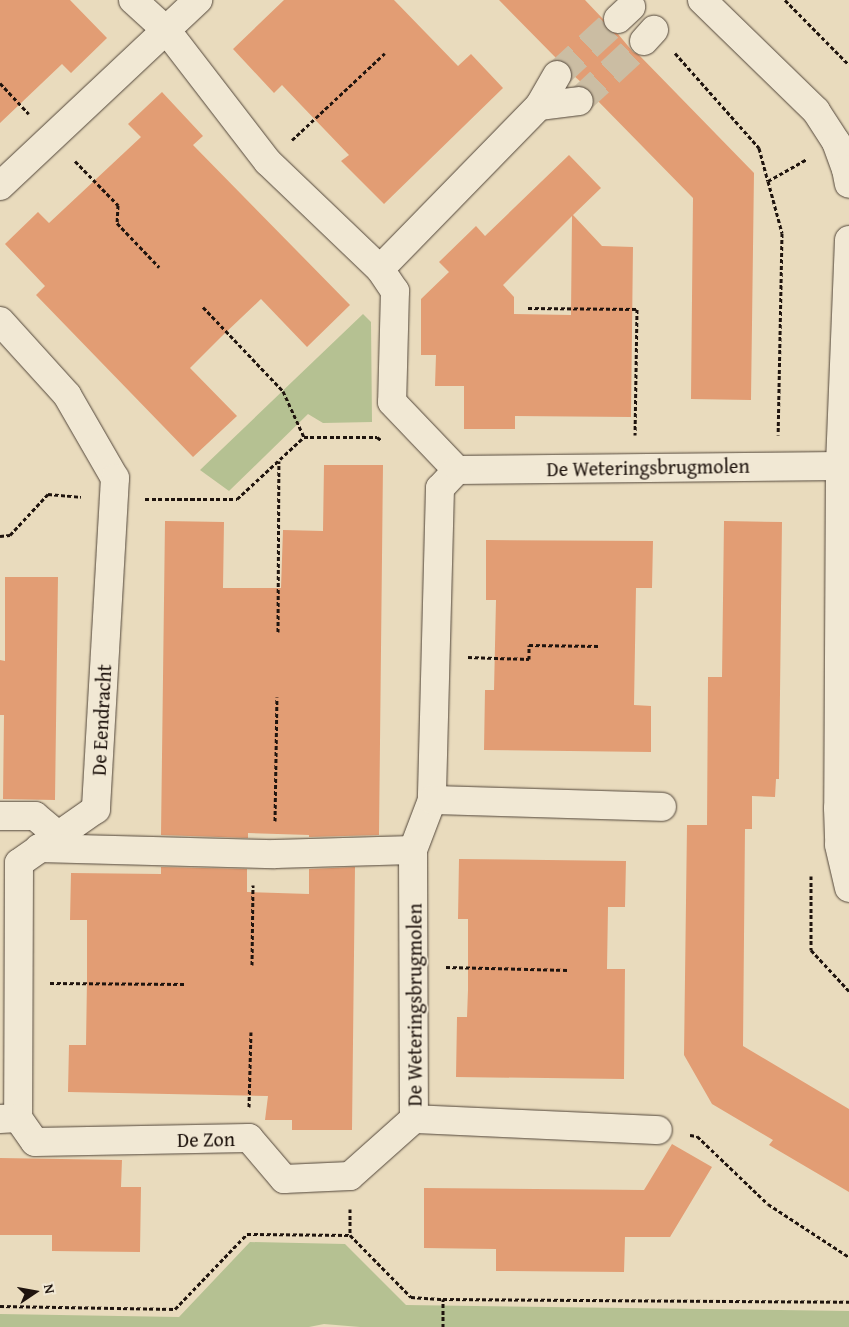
<!DOCTYPE html>
<html>
<head>
<meta charset="utf-8">
<style>
  body { margin:0 }
  #map { position:relative; width:849px; height:1327px; overflow:hidden; background:#e9dbbd; font-family:"Gentium Book Plus",serif }
  div>[style] { position:absolute }
  .green>* { inset:0; background:#b5c192 }
  .building>* { inset:0; background:#e29d74 }
  .street-tunnel>* { height:28px; margin-top:-14px; transform-origin:0; background:repeating-linear-gradient(90deg,#cbbda3 0 28px,transparent 0 42px) }
  .path>* { height:3px; margin-top:-1.5px; transform-origin:0; background:repeating-linear-gradient(90deg,#1f140e 0 4px,transparent 0 6.5px) }
  .roads { filter:drop-shadow(0 0 1px #52463a) drop-shadow(0 0 1px #52463a) }
  .street>* { height:28px; margin:-14px; padding:0 14px; transform-origin:14px; border-radius:14px; background:#f1e8d4 }
  .secondary>* { height:28px; margin:-14px; padding:0 14px; transform-origin:14px; border-radius:14px; background:#f1e8d4 }
  span { translate:-50% -50%; white-space:nowrap; text-align:center; line-height:1.15; -webkit-text-stroke:4px #f1e8d4; paint-order:stroke }
  .street-label { font-size:20px; color:#1f140e }
  .north { position:absolute; left:10px; top:1267px; width:50px; height:50px; -webkit-text-stroke:4px #f1e8d4; paint-order:stroke; rotate:78deg; font-size:14px; font-weight:700; line-height:20px; text-align:center; color:#1f140e }
  .north::after { content:''; display:block; margin:auto; width:18px; height:22px; background:#1f140e; clip-path:polygon(50% 0,100% 100%,50% 72%,0 100%) }
</style>
</head>
<body>
<div id="map">
  <div class="green">
    <div style="clip-path:polygon(363px 314px,371px 322px,372px 422px,323px 423px,308px 414px,229px 491px,200px 470px)"></div>
    <div style="clip-path:polygon(250px 1242px,345px 1244px,406px 1305px,849px 1311px,849px 1327px,360px 1327px,324px 1324px,309px 1327px,0 1327px,0 1314px,179px 1317px)"></div>
  </div>
  <div class="building">
    <div style="clip-path:polygon(0 0,70px 0,107px 38px,71px 73px,62px 64px,0 123px)"></div>
    <div style="clip-path:polygon(284px 0,394px 0,458px 66px,471px 54px,503px 88px,384px 204px,341px 161px,349px 155px,301px 105px,282px 85px,274px 93px,233px 49px)"></div>
    <div style="clip-path:polygon(499px 0,585px 0,603px 19px,607px 30px,618px 34px,633px 52px,639px 55px,754px 173px,751px 400px,691px 399px,693px 198px,594px 97px,591px 91px,573px 75px,570px 67px,564px 61px,557px 59px)"></div>
    <div style="clip-path:polygon(162px 92px,203px 136px,193px 145px,350px 305px,307px 347px,261px 299px,222px 336px,190px 368px,237px 416px,193px 457px,36px 295px,45px 286px,5px 244px,38px 212px,49px 223px,141px 137px,128px 124px)"></div>
    <div style="clip-path:polygon(evenodd,569px 155px,601px 188px,573px 215px,602px 246px,633px 247px,631px 417px,515px 416px,515px 429px,464px 429px,464px 386px,435px 386px,436px 355px,421px 355px,421px 299px,449px 272px,439px 262px,476px 226px,485px 236px,569px 155px,572px 216px,571px 315px,514px 314px,514px 297px,503px 285px,572px 216px)"></div>
    <div style="clip-path:polygon(324px 465px,383px 465px,379px 835px,309px 837px,309px 835px,248px 833px,248px 838px,161px 835px,165px 521px,224px 522px,223px 588px,281px 588px,283px 530px,323px 531px)"></div>
    <div style="clip-path:polygon(724px 521px,782px 522px,779px 779px,776px 779px,775px 797px,752px 796px,752px 829px,745px 829px,743px 1046px,849px 1109px,849px 1192px,769px 1145px,773px 1140px,712px 1104px,684px 1055px,687px 825px,707px 825px,708px 677px,722px 677px)"></div>
    <div style="clip-path:polygon(486px 540px,653px 541px,652px 588px,636px 588px,634px 705px,651px 706px,651px 752px,484px 750px,485px 690px,494px 690px,496px 600px,486px 600px)"></div>
    <div style="clip-path:polygon(5px 577px,58px 577px,55px 800px,3px 799px,4px 715px,0 715px,0 660px,5px 661px)"></div>
    <div style="clip-path:polygon(459px 859px,626px 861px,625px 907px,608px 907px,607px 969px,625px 969px,624px 1079px,456px 1077px,457px 1017px,467px 1017px,468px 990px,468px 919px,458px 919px)"></div>
    <div style="clip-path:polygon(161px 867px,247px 869px,247px 892px,309px 894px,309px 869px,355px 867px,352px 1130px,292px 1130px,292px 1120px,265px 1120px,268px 1096px,68px 1092px,69px 1045px,86px 1045px,87px 979px,87px 920px,70px 920px,71px 873px,161px 874px)"></div>
    <div style="clip-path:polygon(672px 1144px,712px 1167px,670px 1237px,625px 1237px,624px 1272px,496px 1271px,496px 1249px,424px 1248px,424px 1188px,644px 1190px)"></div>
    <div style="clip-path:polygon(0 1158px,122px 1160px,121px 1187px,141px 1187px,140px 1252px,52px 1251px,52px 1235px,0 1235px)"></div>
  </div>
  <div class="street-tunnel">
    <div style="left:557px;top:75px;width:83px;rotate:-42.6deg"></div>
    <div style="left:579px;top:101px;width:88px;rotate:-42.7deg"></div>
  </div>
  <div class="path">
    <div style="left:785px;top:0;width:91px;rotate:45.4deg"></div>
    <div style="left:675px;top:53px;width:127px;rotate:48.5deg"></div>
    <div style="left:759px;top:148px;width:34px;rotate:75deg"></div>
    <div style="left:768px;top:181px;width:54px;rotate:74.9deg"></div>
    <div style="left:782px;top:233px;width:202px;rotate:91.1deg"></div>
    <div style="left:0;top:83px;width:42px;rotate:46.9deg"></div>
    <div style="left:292px;top:140px;width:127px;rotate:-43.1deg"></div>
    <div style="left:75px;top:161px;width:62px;rotate:45.7deg"></div>
    <div style="left:118px;top:205px;width:18px;rotate:93deg"></div>
    <div style="left:117px;top:223px;width:61px;rotate:46.3deg"></div>
    <div style="left:768px;top:181px;width:45px;rotate:-29.4deg"></div>
    <div style="left:203px;top:307px;width:116px;rotate:46.4deg"></div>
    <div style="left:283px;top:391px;width:51px;rotate:65.5deg"></div>
    <div style="left:528px;top:308px;width:109px;rotate:0.5deg"></div>
    <div style="left:637px;top:309px;width:126px;rotate:90.9deg"></div>
    <div style="left:145px;top:499px;width:92px"></div>
    <div style="left:237px;top:499px;width:91px;rotate:-42.8deg"></div>
    <div style="left:304px;top:437px;width:73px"></div>
    <div style="left:377px;top:437px;width:5px;rotate:37deg"></div>
    <div style="left:0;top:536px;width:10px;rotate:-6deg"></div>
    <div style="left:10px;top:535px;width:56px;rotate:-47.2deg"></div>
    <div style="left:48px;top:494px;width:33px;rotate:5deg"></div>
    <div style="left:278px;top:632px;width:171px;rotate:-89.7deg"></div>
    <div style="left:468px;top:657px;width:61px;rotate:1.9deg"></div>
    <div style="left:529px;top:659px;width:14px;rotate:-90deg"></div>
    <div style="left:529px;top:645px;width:70px;rotate:0.8deg"></div>
    <div style="left:275px;top:821px;width:124px;rotate:-89.1deg"></div>
    <div style="left:811px;top:876px;width:74px;rotate:90deg"></div>
    <div style="left:811px;top:950px;width:56px;rotate:47.2deg"></div>
    <div style="left:252px;top:965px;width:80px;rotate:-89.3deg"></div>
    <div style="left:446px;top:967px;width:122px;rotate:1.4deg"></div>
    <div style="left:50px;top:983px;width:134px;rotate:0.4deg"></div>
    <div style="left:249px;top:1107px;width:75px;rotate:-88.5deg"></div>
    <div style="left:690px;top:1135px;width:7px;rotate:8deg"></div>
    <div style="left:697px;top:1136px;width:98px;rotate:43.8deg"></div>
    <div style="left:768px;top:1204px;width:97px;rotate:33.2deg"></div>
    <div style="left:350px;top:1209px;width:26px;rotate:90deg"></div>
    <div style="left:350px;top:1235px;width:87px;rotate:45.5deg"></div>
    <div style="left:411px;top:1297px;width:32px;rotate:4deg"></div>
    <div style="left:443px;top:1299px;width:406px;rotate:0.4deg"></div>
    <div style="left:0;top:1306px;width:175px;rotate:1deg"></div>
    <div style="left:175px;top:1309px;width:104px;rotate:-46.2deg"></div>
    <div style="left:247px;top:1234px;width:103px;rotate:0.6deg"></div>
    <div style="left:443px;top:1327px;width:28px;rotate:-90deg"></div>
  </div>
  <div class="roads">
    <div class="street">
      <div style="left:133px;top:0;width:46px;rotate:42.4deg"></div>
      <div style="left:167px;top:31px;width:165px;rotate:52.4deg"></div>
      <div style="left:268px;top:162px;width:155px;rotate:43.7deg"></div>
      <div style="left:380px;top:269px;width:27px;rotate:56deg"></div>
      <div style="left:395px;top:291px;width:111px;rotate:91.5deg"></div>
      <div style="left:392px;top:402px;width:94px;rotate:46.3deg"></div>
      <div style="left:457px;top:470px;width:383px;rotate:-0.6deg"></div>
      <div style="left:618px;top:19px;width:18px;rotate:-43deg"></div>
      <div style="left:644px;top:41px;width:15px;rotate:-48deg"></div>
      <div style="left:557px;top:75px;width:36px;rotate:120deg"></div>
      <div style="left:539px;top:106px;width:40px;rotate:-7.1deg"></div>
      <div style="left:0;top:186px;width:272px;rotate:-43.2deg"></div>
      <div style="left:380px;top:269px;width:228px;rotate:-45.7deg"></div>
      <div style="left:0;top:321px;width:100px;rotate:47.8deg"></div>
      <div style="left:67px;top:395px;width:96px;rotate:60deg"></div>
      <div style="left:115px;top:478px;width:332px;rotate:93.3deg"></div>
      <div style="left:96px;top:809px;width:94px;rotate:145deg"></div>
      <div style="left:19px;top:863px;width:255px;rotate:90.2deg"></div>
      <div style="left:457px;top:470px;width:25px;rotate:133deg"></div>
      <div style="left:440px;top:488px;width:312px;rotate:91.5deg"></div>
      <div style="left:432px;top:800px;width:53px;rotate:110.8deg"></div>
      <div style="left:413px;top:850px;width:269px;rotate:89.8deg"></div>
      <div style="left:414px;top:1119px;width:244px;rotate:2.6deg"></div>
      <div style="left:432px;top:800px;width:230px;rotate:1.7deg"></div>
      <div style="left:0;top:816px;width:35px"></div>
      <div style="left:35px;top:816px;width:30px;rotate:40deg"></div>
      <div style="left:39px;top:848px;width:236px;rotate:1.5deg"></div>
      <div style="left:275px;top:854px;width:138px;rotate:-1.7deg"></div>
      <div style="left:0;top:1119px;width:18px;rotate:-3deg"></div>
      <div style="left:18px;top:1118px;width:29px;rotate:55deg"></div>
      <div style="left:35px;top:1142px;width:214px;rotate:-1.1deg"></div>
      <div style="left:249px;top:1138px;width:54px;rotate:49.5deg"></div>
      <div style="left:284px;top:1179px;width:66px;rotate:-2.6deg"></div>
      <div style="left:350px;top:1176px;width:86px;rotate:-41.7deg"></div>
    </div>
    <div class="secondary">
      <div style="left:702px;top:0;width:159px;rotate:44.2deg"></div>
      <div style="left:816px;top:111px;width:37px;rotate:57deg"></div>
      <div style="left:836px;top:142px;width:29px;rotate:70deg"></div>
      <div style="left:846px;top:169px;width:15px;rotate:79deg"></div>
      <div style="left:849px;top:240px;width:226px;rotate:92.3deg"></div>
      <div style="left:840px;top:466px;width:342px;rotate:90.3deg"></div>
      <div style="left:838px;top:808px;width:37px;rotate:88deg"></div>
      <div style="left:839px;top:845px;width:44px;rotate:76.9deg"></div>
    </div>
  </div>
  <div class="street-label">
    <span style="left:648px;top:467px;rotate:-1deg">De Weteringsbrugmolen</span>
    <span style="left:101px;top:720px;rotate:-87deg">De Eendracht</span>
    <span style="left:414px;top:1005px;rotate:-90deg">De Weteringsbrugmolen</span>
    <span style="left:206px;top:1139px;rotate:-1deg">De Zon</span>
  </div>
  <div class="north">N</div>
</div>
</body>
</html>
